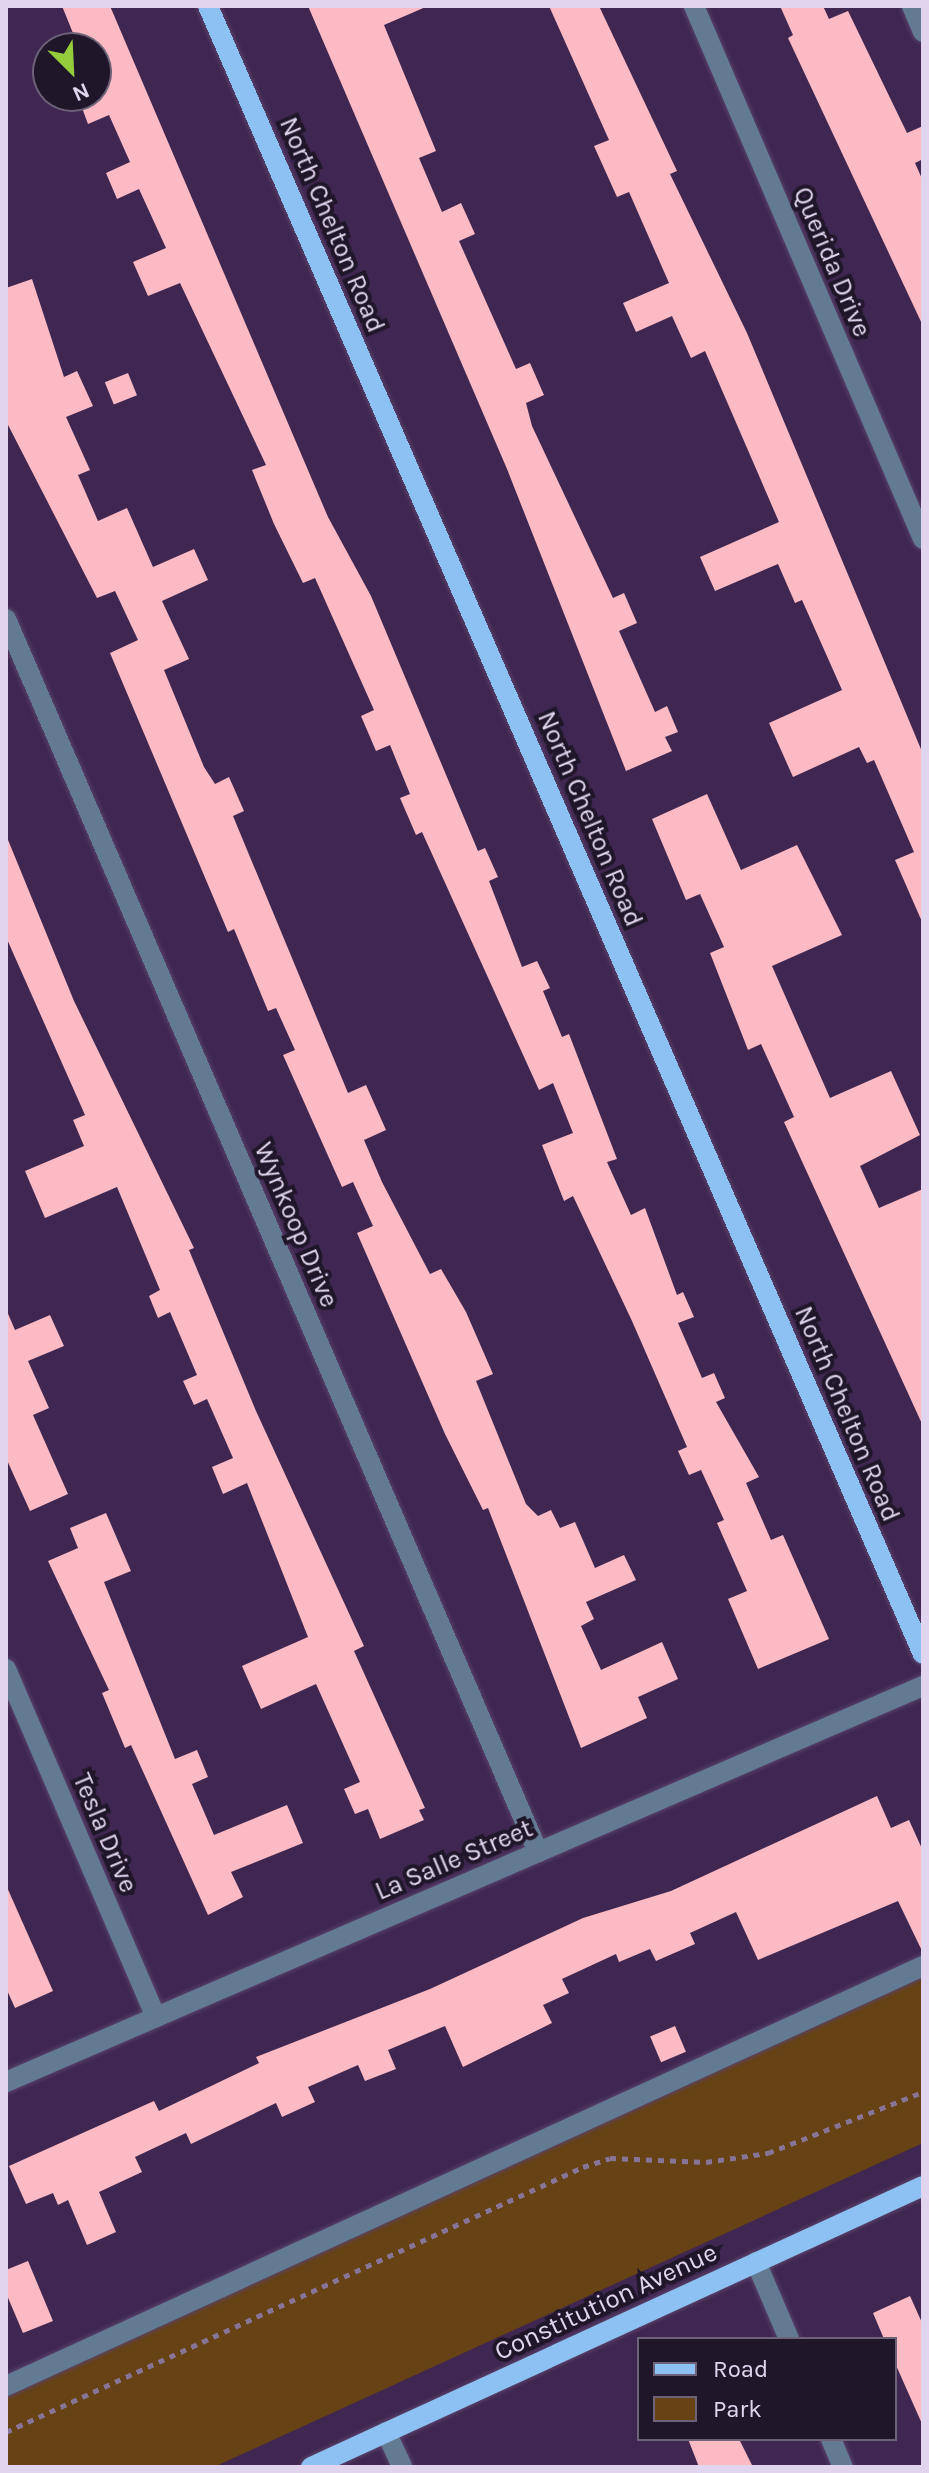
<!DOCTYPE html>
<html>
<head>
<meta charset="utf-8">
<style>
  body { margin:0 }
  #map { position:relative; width:929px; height:2473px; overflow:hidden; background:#3f2751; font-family:Karla,sans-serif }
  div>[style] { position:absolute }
  .green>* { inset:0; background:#674214 }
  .building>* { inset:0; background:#fcbac4; transform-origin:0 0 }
  .path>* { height:5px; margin-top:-2.5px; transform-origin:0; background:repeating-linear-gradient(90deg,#877497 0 6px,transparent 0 12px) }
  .roads { filter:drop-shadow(0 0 2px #59436a) drop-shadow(0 0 2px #59436a) }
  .minor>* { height:20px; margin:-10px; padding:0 10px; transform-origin:10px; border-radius:10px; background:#627b93 }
  .major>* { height:20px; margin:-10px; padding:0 10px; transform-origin:10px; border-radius:10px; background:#8ec1f3 }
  span { translate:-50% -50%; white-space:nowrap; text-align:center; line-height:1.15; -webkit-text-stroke:8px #201629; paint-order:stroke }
  .street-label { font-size:26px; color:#e1d4ee }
  .frame { position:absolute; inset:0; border:8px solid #e1d4ee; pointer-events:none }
  .legend { position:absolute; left:637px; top:2337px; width:260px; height:104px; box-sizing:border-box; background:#201629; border:2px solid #6d6278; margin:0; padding:10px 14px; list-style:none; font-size:24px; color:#e1d4ee }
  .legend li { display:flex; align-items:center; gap:16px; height:40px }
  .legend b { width:40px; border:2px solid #6d6278 }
  .north { position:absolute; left:32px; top:32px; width:80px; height:80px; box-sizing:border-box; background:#201629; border:2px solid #6d6278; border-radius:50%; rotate:156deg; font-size:22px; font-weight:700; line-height:32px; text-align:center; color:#e1d4ee }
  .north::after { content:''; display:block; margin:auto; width:28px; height:36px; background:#94cc3c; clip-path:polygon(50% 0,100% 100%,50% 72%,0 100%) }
</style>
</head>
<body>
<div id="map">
  <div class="green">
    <div style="clip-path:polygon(923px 1971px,923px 2143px,214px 2467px,6px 2467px,6px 2392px)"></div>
  </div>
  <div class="building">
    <div style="clip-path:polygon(62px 6px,110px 6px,328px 517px,371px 596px,478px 851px,485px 848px,498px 877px,489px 881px,522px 967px,537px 961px,550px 988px,543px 991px,562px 1037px,569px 1034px,617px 1159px,607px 1162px,631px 1215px,645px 1208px,677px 1295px,683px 1292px,694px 1317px,678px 1323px,702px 1378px,714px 1373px,725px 1398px,716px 1402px,759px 1477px,746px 1483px,771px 1540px,783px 1535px,829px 1639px,758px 1669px,728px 1599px,747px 1591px,717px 1523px,724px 1520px,701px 1470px,689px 1475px,678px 1451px,687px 1447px,632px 1321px,573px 1196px,564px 1201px,542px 1145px,573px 1133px,553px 1083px,539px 1090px,422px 832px,416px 835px,400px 798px,410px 794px,390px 745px,376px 751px,361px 716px,374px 710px,315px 578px,303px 583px,274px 524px,252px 470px,266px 465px,180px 283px,148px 296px,133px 262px,166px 248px,139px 189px,117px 199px,106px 173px,130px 162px,109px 115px,88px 124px,78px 97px,96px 96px,96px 48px,79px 48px)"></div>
    <div style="clip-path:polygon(308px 6px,428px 6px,384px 25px,436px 151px,419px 158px,442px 212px,461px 203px,475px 234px,459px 241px,516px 369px,530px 363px,544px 395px,526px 403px,532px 426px,613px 598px,624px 593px,637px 623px,619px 631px,655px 712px,667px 706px,678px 732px,665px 737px,672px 751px,626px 771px,507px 469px)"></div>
    <div style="clip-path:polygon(549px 6px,599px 6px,677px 171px,670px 174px,747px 333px,923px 754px,923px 924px,895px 860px,914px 852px,874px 760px,867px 763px,859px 747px,793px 777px,769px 723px,842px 690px,802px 600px,795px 603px,778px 564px,715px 591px,700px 557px,779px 522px,705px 351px,691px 358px,672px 316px,636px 332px,623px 303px,669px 283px,629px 192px,617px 197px,594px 146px,609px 140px)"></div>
    <div style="clip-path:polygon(780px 6px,823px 6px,829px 19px,848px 11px,907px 133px,923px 126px,923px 159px,915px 163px,923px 181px,923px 326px,788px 38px,793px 35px)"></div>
    <div style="clip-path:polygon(32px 279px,64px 377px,77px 371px,93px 406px,66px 417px,90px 470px,78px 475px,98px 521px,127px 508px,153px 567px,194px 549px,208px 580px,162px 601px,189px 659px,164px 670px,204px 767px,215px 784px,229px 777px,244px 811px,233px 816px,348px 1093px,366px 1085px,386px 1130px,364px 1140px,382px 1182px,430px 1274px,441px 1269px,466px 1312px,493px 1374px,476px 1381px,526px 1504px,538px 1516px,551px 1510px,560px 1528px,575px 1522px,595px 1568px,624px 1555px,636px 1580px,586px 1602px,594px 1619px,581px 1626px,601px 1670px,662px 1642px,678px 1679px,638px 1697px,647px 1718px,581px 1748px,488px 1508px,483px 1510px,445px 1434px,357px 1233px,373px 1226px,353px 1182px,342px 1187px,283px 1055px,295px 1050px,276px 1008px,268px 1011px,234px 929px,228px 932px,110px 653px,138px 640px,115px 591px,97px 598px,6px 421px,6px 288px)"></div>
    <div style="left:128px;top:373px;width:24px;height:25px;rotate:68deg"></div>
    <div style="clip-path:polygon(707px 794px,741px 870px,797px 845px,842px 935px,772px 966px,830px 1098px,891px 1071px,920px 1135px,860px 1166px,879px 1208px,923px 1189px,923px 1426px,784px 1122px,794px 1117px,761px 1044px,748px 1050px,739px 1027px,710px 953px,724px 947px,700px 894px,686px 900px,652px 819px)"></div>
    <div style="clip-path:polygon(6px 835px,74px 1001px,194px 1248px,189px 1250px,256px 1411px,364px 1646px,354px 1651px,425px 1808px,419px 1810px,424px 1820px,380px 1839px,368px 1809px,355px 1814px,344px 1789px,360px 1782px,316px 1684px,261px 1709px,242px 1666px,308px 1637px,247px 1483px,223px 1494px,212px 1467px,233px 1458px,207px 1399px,194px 1405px,183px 1381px,197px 1375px,170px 1312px,158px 1318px,149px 1296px,160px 1290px,117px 1187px,45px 1218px,25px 1171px,84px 1146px,73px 1120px,85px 1115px,6px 937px)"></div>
    <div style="clip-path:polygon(6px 1309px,15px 1330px,50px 1315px,64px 1346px,28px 1361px,49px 1408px,33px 1415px,68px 1494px,30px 1511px,6px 1458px)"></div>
    <div style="clip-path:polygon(106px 1513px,131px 1571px,104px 1582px,175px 1759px,197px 1750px,208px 1777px,192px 1784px,214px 1835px,287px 1805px,303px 1843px,231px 1872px,243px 1897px,208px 1915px,131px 1745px,125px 1748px,102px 1693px,109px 1690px,48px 1561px,78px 1548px,70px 1528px)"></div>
    <div style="clip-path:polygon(877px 1796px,891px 1828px,909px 1820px,923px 1851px,923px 1953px,898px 1901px,758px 1960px,736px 1912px,690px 1933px,695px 1944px,656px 1961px,650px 1949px,619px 1962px,616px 1954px,562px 1979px,569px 1993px,543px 2005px,552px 2023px,463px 2067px,445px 2026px,388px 2050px,396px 2069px,365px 2081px,358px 2065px,308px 2087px,315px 2102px,282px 2117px,276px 2103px,191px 2144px,186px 2133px,135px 2157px,142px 2172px,99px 2192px,116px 2232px,87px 2245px,68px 2200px,58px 2205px,53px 2193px,26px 2204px,9px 2166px,154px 2101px,159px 2111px,259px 2063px,256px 2057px,430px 1989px,583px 1918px,671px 1891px)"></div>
    <div style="clip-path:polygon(6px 1885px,53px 1991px,15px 2008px,6px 1988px)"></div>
    <div style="left:675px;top:2026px;width:28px;height:27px;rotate:67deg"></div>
    <div style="clip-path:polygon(28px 2261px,53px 2321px,23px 2333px,6px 2293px,6px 2270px)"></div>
    <div style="clip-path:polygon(910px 2296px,923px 2325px,923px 2426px,895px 2363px,895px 2339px,884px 2339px,873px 2313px)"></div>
    <div style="clip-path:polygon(688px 2439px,739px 2439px,753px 2467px,699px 2467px)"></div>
  </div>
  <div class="path">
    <div style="left:6px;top:2432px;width:635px;rotate:-24.67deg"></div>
    <div style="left:583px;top:2167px;width:28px;rotate:-18deg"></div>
    <div style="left:610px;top:2158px;width:96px;rotate:2.4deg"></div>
    <div style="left:706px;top:2162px;width:63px;rotate:-8.3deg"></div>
    <div style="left:768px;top:2153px;width:167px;rotate:-21.5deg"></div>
  </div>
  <div class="roads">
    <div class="minor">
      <div style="left:694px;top:6px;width:580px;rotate:66.75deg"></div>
      <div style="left:912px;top:6px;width:28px;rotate:67deg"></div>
      <div style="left:6px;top:619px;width:1343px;rotate:66.66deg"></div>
      <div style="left:6px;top:1669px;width:379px;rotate:66.7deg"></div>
      <div style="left:6px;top:2082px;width:999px;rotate:-23.36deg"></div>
      <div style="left:756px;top:2262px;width:84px;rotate:66.8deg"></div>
      <div style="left:6px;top:2386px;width:1009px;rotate:-24.61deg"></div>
      <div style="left:386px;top:2432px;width:38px;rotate:65deg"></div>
      <div style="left:831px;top:2439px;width:30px;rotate:67deg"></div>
    </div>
    <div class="major">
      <div style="left:208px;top:6px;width:1796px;rotate:66.55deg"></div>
      <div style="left:311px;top:2467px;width:673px;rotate:-24.66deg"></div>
    </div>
  </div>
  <div class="street-label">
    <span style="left:332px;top:225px;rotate:67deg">North Chelton Road</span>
    <span style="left:832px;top:262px;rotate:67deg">Querida Drive</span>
    <span style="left:590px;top:819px;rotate:67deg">North Chelton Road</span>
    <span style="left:296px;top:1225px;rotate:67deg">Wynkoop Drive</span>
    <span style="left:847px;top:1414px;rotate:67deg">North Chelton Road</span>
    <span style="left:105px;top:1833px;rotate:67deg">Tesla Drive</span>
    <span style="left:454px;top:1860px;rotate:-23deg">La Salle Street</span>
    <span style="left:606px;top:2302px;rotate:-25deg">Constitution Avenue</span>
  </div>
  <div class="frame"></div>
  <ul class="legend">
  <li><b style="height:10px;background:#8ec1f3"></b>Road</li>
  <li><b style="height:22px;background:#674214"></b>Park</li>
  </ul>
  <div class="north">N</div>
</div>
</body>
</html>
